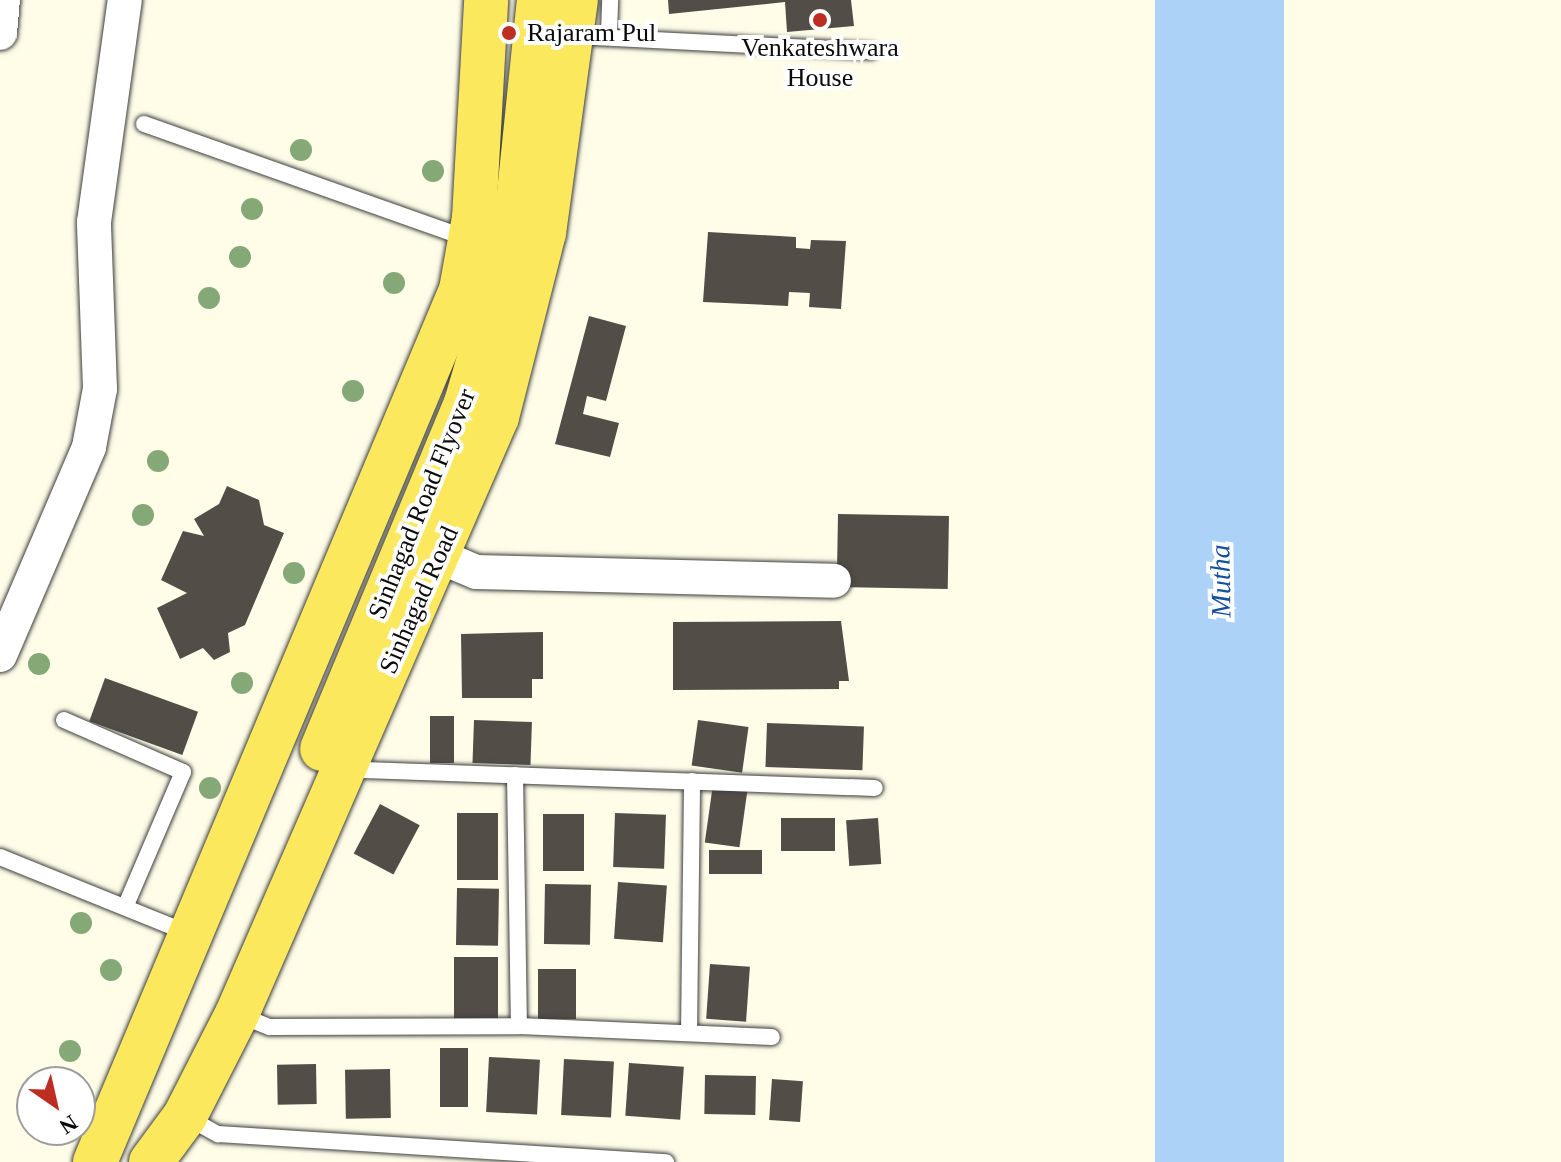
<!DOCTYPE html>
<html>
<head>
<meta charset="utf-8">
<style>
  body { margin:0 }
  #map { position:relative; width:1561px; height:1162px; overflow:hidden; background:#fffde8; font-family:Georgia,serif }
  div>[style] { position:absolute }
  .water>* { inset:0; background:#add2f7; transform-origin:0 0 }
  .building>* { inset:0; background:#534d47; transform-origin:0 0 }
  .roads { filter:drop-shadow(0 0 2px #3e3e3e) drop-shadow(0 0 2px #3e3e3e) }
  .lane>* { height:16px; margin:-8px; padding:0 8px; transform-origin:8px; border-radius:8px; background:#fff }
  .street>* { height:34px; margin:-17px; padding:0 17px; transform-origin:17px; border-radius:17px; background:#fff }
  .primary>* { height:44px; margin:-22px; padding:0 22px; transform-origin:22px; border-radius:22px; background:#fbe85d }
  .trees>* { width:22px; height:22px; margin:-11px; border-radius:50%; background:#85a877 }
  .dots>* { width:22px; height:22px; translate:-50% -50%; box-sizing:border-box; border:4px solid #fff; border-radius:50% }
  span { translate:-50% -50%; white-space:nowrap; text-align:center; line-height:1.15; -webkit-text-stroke:8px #fff; paint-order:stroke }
  .poi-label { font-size:26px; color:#0b0b0b }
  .left { translate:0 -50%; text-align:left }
  .street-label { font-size:26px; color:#0b0b0b }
  .water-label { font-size:28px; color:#14509d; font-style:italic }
  .north { position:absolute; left:16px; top:1066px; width:80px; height:80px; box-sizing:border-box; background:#fff; border:2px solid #9d9d9d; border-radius:50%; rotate:146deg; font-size:22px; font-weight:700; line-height:32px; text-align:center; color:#0b0b0b }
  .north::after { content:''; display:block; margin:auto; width:28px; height:36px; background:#bc2e22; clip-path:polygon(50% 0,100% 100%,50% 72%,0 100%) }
</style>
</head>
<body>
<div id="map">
  <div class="water">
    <div style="left:1155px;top:0;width:129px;height:1162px"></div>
  </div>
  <div class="building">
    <div style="clip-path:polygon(668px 0,851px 0,854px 26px,787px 32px,785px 2px,669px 14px)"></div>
    <div style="clip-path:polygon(708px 232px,796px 237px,796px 248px,810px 249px,811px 240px,846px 241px,841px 309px,809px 307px,810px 293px,789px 292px,788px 306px,703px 302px)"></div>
    <div style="clip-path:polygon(589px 316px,626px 326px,606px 401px,587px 396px,583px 414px,619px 423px,610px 457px,555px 444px)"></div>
    <div style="clip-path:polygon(227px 486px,259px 500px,264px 525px,284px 533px,245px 625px,228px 633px,230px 652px,214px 660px,203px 648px,180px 659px,157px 608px,187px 593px,161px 580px,183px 531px,204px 536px,194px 519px,219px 504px)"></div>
    <div style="left:838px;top:514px;width:111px;height:73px;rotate:1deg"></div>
    <div style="clip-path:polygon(841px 621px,849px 681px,839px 681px,839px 689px,673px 690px,673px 622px)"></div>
    <div style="clip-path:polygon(543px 632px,543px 679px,532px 679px,532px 698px,462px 698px,461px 634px)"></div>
    <div style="left:105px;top:678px;width:99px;height:46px;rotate:20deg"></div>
    <div style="left:430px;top:716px;width:24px;height:47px"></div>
    <div style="left:474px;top:720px;width:58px;height:43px;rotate:2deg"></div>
    <div style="left:698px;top:720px;width:51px;height:46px;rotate:8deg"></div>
    <div style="left:767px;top:723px;width:97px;height:44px;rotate:2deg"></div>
    <div style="left:713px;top:784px;width:35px;height:59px;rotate:8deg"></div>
    <div style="left:380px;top:804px;width:45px;height:56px;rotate:28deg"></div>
    <div style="left:457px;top:813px;width:41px;height:67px"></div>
    <div style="left:615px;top:813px;width:51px;height:54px;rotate:2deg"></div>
    <div style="left:543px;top:814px;width:41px;height:57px"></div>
    <div style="left:835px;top:818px;width:33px;height:54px;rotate:90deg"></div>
    <div style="left:878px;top:818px;width:46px;height:32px;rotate:86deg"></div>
    <div style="left:762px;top:850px;width:24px;height:53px;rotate:90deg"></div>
    <div style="left:618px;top:882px;width:49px;height:57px;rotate:4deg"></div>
    <div style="left:545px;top:884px;width:46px;height:60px;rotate:1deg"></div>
    <div style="left:457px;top:888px;width:42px;height:57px;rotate:1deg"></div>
    <div style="left:498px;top:957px;width:63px;height:44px;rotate:90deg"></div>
    <div style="left:710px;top:964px;width:40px;height:55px;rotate:4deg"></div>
    <div style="left:576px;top:969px;width:50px;height:38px;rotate:90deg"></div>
    <div style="left:440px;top:1048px;width:28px;height:59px"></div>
    <div style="left:489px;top:1057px;width:51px;height:55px;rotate:3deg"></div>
    <div style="left:564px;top:1059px;width:50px;height:56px;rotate:3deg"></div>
    <div style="left:629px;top:1063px;width:55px;height:53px;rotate:4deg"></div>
    <div style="left:316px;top:1064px;width:40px;height:39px;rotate:89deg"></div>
    <div style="left:390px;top:1069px;width:49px;height:45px;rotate:89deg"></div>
    <div style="left:705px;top:1075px;width:51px;height:39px;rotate:1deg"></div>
    <div style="left:772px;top:1079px;width:31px;height:41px;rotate:4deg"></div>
  </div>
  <div class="roads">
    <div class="lane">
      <div style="left:609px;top:34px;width:34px;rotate:-88deg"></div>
      <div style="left:574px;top:36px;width:297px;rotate:2.9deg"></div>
      <div style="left:144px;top:124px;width:344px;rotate:19.5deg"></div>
      <div style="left:64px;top:720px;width:130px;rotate:23.6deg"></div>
      <div style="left:183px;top:772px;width:147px;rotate:113.2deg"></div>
      <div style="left:351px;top:762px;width:15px;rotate:32deg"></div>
      <div style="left:364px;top:770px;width:511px;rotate:2.02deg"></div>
      <div style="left:515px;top:775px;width:251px;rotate:89.1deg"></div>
      <div style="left:0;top:857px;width:201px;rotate:22deg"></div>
      <div style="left:237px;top:1014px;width:35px;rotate:22deg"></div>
      <div style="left:270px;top:1027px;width:249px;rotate:-0.2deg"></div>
      <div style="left:519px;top:1026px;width:253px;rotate:2.5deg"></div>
      <div style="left:689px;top:1033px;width:252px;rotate:-89.3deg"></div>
      <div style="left:185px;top:1116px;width:38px;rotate:29deg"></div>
      <div style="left:218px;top:1134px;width:449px;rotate:3.6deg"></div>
    </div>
    <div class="street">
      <div style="left:0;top:33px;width:33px;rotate:-85deg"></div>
      <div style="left:438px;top:556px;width:41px;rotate:22.8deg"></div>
      <div style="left:476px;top:572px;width:358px;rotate:1.4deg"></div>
      <div style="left:0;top:655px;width:226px;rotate:-66.8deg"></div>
      <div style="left:89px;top:447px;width:59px;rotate:-79.3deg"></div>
      <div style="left:100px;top:389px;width:167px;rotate:-92.1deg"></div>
      <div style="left:94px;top:222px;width:224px;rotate:-82.1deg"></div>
    </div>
    <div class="primary">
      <div style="left:322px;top:749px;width:375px;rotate:-67.4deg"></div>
      <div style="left:466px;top:403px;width:106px;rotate:-73.6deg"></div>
      <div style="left:496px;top:301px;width:81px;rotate:-75.8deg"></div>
      <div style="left:516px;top:222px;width:223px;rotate:-84.1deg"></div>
      <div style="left:95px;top:1162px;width:946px;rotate:-67.23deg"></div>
      <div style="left:461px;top:290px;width:73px;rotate:-79.8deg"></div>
      <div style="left:474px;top:218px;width:218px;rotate:-86.8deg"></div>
      <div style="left:151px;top:1162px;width:57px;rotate:-53.5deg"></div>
      <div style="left:185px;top:1116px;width:114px;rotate:-63deg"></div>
      <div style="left:237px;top:1014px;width:651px;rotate:-66.47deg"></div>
      <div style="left:497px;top:417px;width:190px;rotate:-75.7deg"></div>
      <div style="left:544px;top:233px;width:235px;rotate:-82.2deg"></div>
    </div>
  </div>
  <div class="trees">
    <div style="left:301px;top:150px"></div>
    <div style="left:433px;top:171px"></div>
    <div style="left:252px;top:209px"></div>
    <div style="left:240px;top:257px"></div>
    <div style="left:394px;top:283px"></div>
    <div style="left:209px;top:298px"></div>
    <div style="left:353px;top:391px"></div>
    <div style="left:158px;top:461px"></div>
    <div style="left:143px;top:515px"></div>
    <div style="left:294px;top:573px"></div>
    <div style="left:39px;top:664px"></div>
    <div style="left:242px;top:683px"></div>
    <div style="left:210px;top:788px"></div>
    <div style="left:81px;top:923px"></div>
    <div style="left:111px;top:970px"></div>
    <div style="left:70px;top:1051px"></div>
  </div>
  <div class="dots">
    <div style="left:820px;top:20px;background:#bc2e22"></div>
    <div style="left:509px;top:33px;background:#bc2e22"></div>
  </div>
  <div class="poi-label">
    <span class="left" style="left:527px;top:33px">Rajaram Pul</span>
    <span style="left:820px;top:63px">Venkateshwara<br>House</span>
  </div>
  <div class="street-label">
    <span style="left:422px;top:504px;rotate:-68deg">Sinhagad Road Flyover</span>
    <span style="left:419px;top:600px;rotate:-66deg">Sinhagad Road</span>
  </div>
  <div class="water-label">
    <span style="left:1221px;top:581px;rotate:-91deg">Mutha</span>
  </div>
  <div class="north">N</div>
</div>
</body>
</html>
